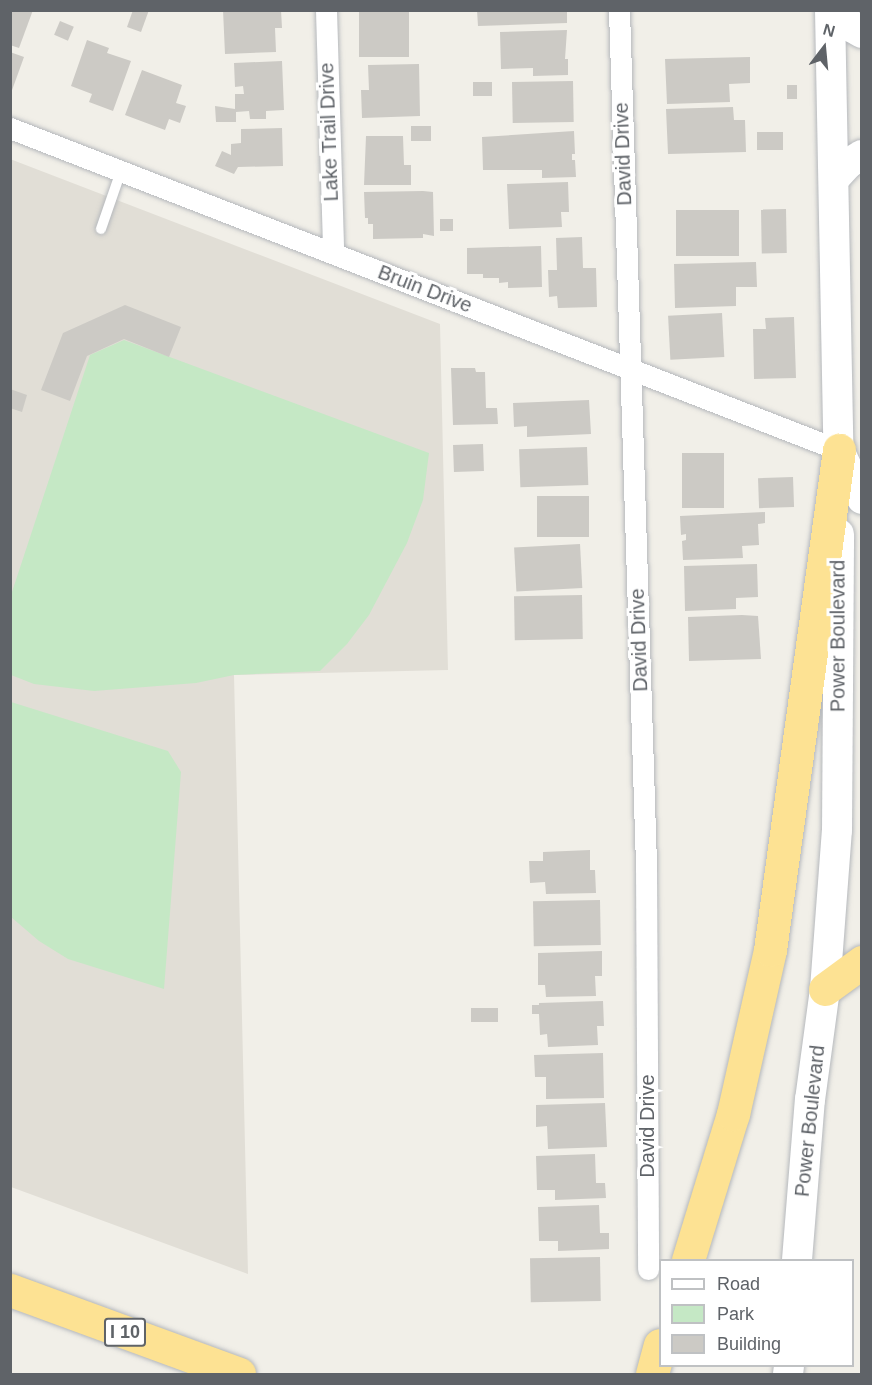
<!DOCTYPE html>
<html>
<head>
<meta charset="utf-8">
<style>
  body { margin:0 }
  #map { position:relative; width:872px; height:1385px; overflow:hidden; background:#f1efe8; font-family:Arial,sans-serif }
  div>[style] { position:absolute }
  .education>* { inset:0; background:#e1ded6 }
  .green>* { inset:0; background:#c5e8c5 }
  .building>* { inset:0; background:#cccac5; transform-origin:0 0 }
  .roads { filter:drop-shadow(0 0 2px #b5b8bc) drop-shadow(0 0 2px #b5b8bc) }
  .service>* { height:10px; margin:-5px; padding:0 5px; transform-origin:5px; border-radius:5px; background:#fff }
  .minor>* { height:21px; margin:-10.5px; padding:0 10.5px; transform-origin:10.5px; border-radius:10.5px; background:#fff }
  .secondary>* { height:30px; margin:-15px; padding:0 15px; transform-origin:15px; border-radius:15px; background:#fff }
  .motorway>* { height:33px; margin:-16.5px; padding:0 16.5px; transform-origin:16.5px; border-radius:16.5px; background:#fde293 }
  span { translate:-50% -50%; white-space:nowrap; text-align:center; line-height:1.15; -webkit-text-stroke:6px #fff; paint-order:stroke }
  .shield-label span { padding:2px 4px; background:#fff; border:2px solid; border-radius:4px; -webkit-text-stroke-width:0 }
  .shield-label { font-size:18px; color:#5f6368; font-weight:700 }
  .street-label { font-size:20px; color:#5f6368 }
  .frame { position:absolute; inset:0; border:12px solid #5f6368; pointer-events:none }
  .legend { position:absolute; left:659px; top:1259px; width:195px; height:108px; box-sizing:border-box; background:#fff; border:2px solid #bfc1c3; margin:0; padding:8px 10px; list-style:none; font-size:18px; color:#5f6368 }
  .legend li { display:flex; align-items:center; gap:12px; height:30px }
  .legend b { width:30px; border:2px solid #bfc1c3 }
  .north { position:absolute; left:794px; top:18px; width:60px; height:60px; -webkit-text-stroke:4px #fff; paint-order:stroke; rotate:16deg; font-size:16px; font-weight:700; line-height:24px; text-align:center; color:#5f6368 }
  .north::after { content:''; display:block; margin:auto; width:21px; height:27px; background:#5f6368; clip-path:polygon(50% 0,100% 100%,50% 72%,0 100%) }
</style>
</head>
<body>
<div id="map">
  <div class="education">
    <div style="clip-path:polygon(10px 159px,440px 324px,448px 670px,234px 675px,248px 1274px,11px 1187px)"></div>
  </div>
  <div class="green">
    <div style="clip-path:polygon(124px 340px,429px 453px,423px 500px,407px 543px,369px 615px,347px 644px,320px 671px,234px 675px,196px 683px,94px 691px,34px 684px,11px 675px,11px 595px,90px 355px)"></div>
    <div style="clip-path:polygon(11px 702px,168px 751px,181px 772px,164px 989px,68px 959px,39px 941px,11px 917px)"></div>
  </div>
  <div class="building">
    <div style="clip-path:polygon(10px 10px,33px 10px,19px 48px,10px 45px)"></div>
    <div style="clip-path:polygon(133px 10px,149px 10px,141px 32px,127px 27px)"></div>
    <div style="clip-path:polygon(223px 10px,281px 10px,282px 28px,275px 28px,276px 52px,225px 54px)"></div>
    <div style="left:359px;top:10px;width:50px;height:47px"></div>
    <div style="clip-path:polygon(477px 10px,567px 10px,567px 23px,478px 26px)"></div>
    <div style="left:60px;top:21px;width:15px;height:15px;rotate:23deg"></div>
    <div style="clip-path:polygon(567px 30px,565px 59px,568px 59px,568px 75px,533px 76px,533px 68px,501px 69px,500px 32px)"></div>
    <div style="clip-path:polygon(87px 40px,109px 48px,107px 53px,131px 61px,113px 111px,89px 102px,92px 94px,71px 86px)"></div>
    <div style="clip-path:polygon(10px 52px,24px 57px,11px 93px,10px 93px)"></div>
    <div style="clip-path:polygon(750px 57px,750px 83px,729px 84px,730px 102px,667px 104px,665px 59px)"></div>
    <div style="clip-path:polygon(282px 61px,284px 110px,266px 111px,266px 119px,250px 119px,249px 111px,236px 112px,236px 122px,216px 122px,215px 106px,235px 109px,235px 94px,244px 94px,243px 86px,235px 87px,234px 63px)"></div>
    <div style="clip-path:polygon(419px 64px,420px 116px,362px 118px,361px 90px,369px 90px,368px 65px)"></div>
    <div style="clip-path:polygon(142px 70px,182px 85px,176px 103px,186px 106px,180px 123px,169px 119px,165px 130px,125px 115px)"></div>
    <div style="left:573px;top:81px;width:41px;height:61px;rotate:89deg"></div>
    <div style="left:492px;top:82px;width:14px;height:19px;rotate:90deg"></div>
    <div style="left:787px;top:85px;width:10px;height:14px"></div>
    <div style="clip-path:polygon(733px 107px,734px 120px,745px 120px,746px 152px,668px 154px,666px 109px)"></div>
    <div style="left:411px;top:126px;width:20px;height:15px"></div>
    <div style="clip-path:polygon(282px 128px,283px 166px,238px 167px,234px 174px,215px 166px,222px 151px,231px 155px,231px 144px,241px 143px,241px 129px)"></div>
    <div style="clip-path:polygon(574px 131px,575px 154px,572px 154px,572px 160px,575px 160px,576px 177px,542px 178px,542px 170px,483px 170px,482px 137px)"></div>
    <div style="left:757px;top:132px;width:26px;height:18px"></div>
    <div style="clip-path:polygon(366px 136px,403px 136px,404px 165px,411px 165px,411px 185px,364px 185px)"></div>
    <div style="clip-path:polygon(568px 182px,569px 212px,561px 212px,562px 227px,509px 229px,507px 184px)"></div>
    <div style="clip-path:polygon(423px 191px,433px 192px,434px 236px,423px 234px,423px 238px,373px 239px,373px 224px,368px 224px,368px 218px,365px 218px,364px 192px)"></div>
    <div style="left:786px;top:209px;width:44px;height:25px;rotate:89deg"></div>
    <div style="left:739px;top:210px;width:46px;height:63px;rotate:90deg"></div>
    <div style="left:440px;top:219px;width:13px;height:12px"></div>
    <div style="clip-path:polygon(582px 237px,583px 268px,596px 268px,597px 307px,558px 308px,557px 296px,549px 297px,548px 270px,557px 270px,556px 238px)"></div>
    <div style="clip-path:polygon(541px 246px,542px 287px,508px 288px,508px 282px,499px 283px,499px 278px,483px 278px,483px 274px,467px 274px,467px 248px)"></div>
    <div style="clip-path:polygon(756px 262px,757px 287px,736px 287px,736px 306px,675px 308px,674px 264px)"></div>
    <div style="clip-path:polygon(125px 305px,181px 327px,169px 357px,124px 339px,87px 356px,70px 401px,41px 390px,63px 333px)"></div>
    <div style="left:722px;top:313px;width:44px;height:54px;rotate:87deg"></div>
    <div style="clip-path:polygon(794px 317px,796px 378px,754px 379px,753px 329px,766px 329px,765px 318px)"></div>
    <div style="clip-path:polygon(451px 368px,475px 368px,476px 372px,485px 372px,486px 408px,497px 408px,498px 424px,453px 425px)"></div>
    <div style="clip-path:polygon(10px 389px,27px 395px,22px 412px,10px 408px)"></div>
    <div style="clip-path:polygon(589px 400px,591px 434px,527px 437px,527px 426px,514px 427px,513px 403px)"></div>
    <div style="left:483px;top:444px;width:27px;height:30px;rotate:88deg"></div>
    <div style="left:587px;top:447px;width:38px;height:68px;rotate:88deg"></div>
    <div style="left:682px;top:453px;width:42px;height:55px"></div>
    <div style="left:793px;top:477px;width:30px;height:35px;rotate:88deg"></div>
    <div style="left:589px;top:496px;width:41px;height:52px;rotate:90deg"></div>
    <div style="clip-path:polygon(765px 512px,765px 523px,758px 524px,759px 545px,742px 546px,743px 558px,683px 560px,682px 541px,686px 540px,686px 534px,681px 535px,680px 516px)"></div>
    <div style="left:580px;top:544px;width:44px;height:66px;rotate:87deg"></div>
    <div style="clip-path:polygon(757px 564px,758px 597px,736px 598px,736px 609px,685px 611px,684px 566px)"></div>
    <div style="left:582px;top:595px;width:44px;height:68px;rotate:89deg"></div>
    <div style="clip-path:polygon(742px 615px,758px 616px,761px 659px,689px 661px,688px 617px)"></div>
    <div style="clip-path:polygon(590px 850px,590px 870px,595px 870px,596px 893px,546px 894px,545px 882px,530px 883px,529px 861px,543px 861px,543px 852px)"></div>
    <div style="left:600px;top:900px;width:45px;height:67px;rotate:89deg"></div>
    <div style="clip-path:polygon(602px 951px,602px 976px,595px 976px,596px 996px,546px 997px,545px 985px,538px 985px,538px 953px)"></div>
    <div style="clip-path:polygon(603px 1001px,604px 1026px,597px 1026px,598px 1045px,548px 1047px,547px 1034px,540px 1035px,539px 1014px,532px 1014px,532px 1005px,539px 1005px,539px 1003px)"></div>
    <div style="left:471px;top:1008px;width:27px;height:14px"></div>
    <div style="clip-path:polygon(603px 1053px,604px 1098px,546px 1099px,546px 1077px,535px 1077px,534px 1055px)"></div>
    <div style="clip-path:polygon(605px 1103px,607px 1147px,548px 1149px,547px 1126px,536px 1127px,536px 1105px)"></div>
    <div style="clip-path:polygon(595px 1154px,596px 1183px,605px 1183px,606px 1198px,555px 1200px,555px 1190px,537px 1190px,536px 1156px)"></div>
    <div style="clip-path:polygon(599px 1205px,600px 1233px,609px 1233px,609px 1249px,558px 1251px,558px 1241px,539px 1241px,538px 1207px)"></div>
    <div style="left:600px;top:1257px;width:44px;height:70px;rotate:89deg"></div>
  </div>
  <div class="roads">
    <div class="service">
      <div style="left:101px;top:229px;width:61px;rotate:-71deg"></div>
    </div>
    <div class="minor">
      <div style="left:326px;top:10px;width:243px;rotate:88.3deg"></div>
      <div style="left:619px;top:10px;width:855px;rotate:88.19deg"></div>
      <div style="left:646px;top:865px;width:404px;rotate:89.7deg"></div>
      <div style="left:10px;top:128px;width:889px;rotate:21.23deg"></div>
    </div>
    <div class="secondary">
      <div style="left:830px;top:10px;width:464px;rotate:88.9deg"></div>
      <div style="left:838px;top:10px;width:23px;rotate:50deg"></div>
      <div style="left:853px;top:28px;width:10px;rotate:29deg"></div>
      <div style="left:835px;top:178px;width:21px;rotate:-47deg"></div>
      <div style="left:849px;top:163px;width:15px;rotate:-32deg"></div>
      <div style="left:839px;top:450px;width:54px;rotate:64.9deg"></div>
      <div style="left:797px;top:1260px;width:161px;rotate:-85.4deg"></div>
      <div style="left:810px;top:1100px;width:112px;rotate:-82.3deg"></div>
      <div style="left:825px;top:989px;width:158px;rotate:-85.7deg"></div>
      <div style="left:837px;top:831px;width:297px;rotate:-89.6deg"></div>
      <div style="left:788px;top:1374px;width:8px;rotate:-83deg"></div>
    </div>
    <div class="motorway">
      <div style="left:825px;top:989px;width:46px;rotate:-36.1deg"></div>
      <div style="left:688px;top:1260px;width:153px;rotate:-72.9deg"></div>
      <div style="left:733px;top:1114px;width:168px;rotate:-77.3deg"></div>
      <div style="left:770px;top:950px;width:505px;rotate:-82.14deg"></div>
      <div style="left:10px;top:1290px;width:244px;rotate:20.1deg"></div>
      <div style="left:652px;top:1374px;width:30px;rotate:-75deg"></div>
    </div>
  </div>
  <div class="shield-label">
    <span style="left:125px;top:1332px">I 10</span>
  </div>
  <div class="street-label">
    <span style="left:329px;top:132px;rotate:-92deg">Lake Trail Drive</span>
    <span style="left:623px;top:154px;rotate:-92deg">David Drive</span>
    <span style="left:425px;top:289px;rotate:21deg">Bruin Drive</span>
    <span style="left:838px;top:636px;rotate:-90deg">Power Boulevard</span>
    <span style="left:639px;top:640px;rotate:-92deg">David Drive</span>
    <span style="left:810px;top:1121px;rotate:-84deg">Power Boulevard</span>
    <span style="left:647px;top:1126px;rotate:-90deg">David Drive</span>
  </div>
  <div class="frame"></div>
  <ul class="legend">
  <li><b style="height:8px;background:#fff"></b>Road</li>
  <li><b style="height:16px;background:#c5e8c5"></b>Park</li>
  <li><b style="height:16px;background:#cccac5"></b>Building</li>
  </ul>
  <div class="north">N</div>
</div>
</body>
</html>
